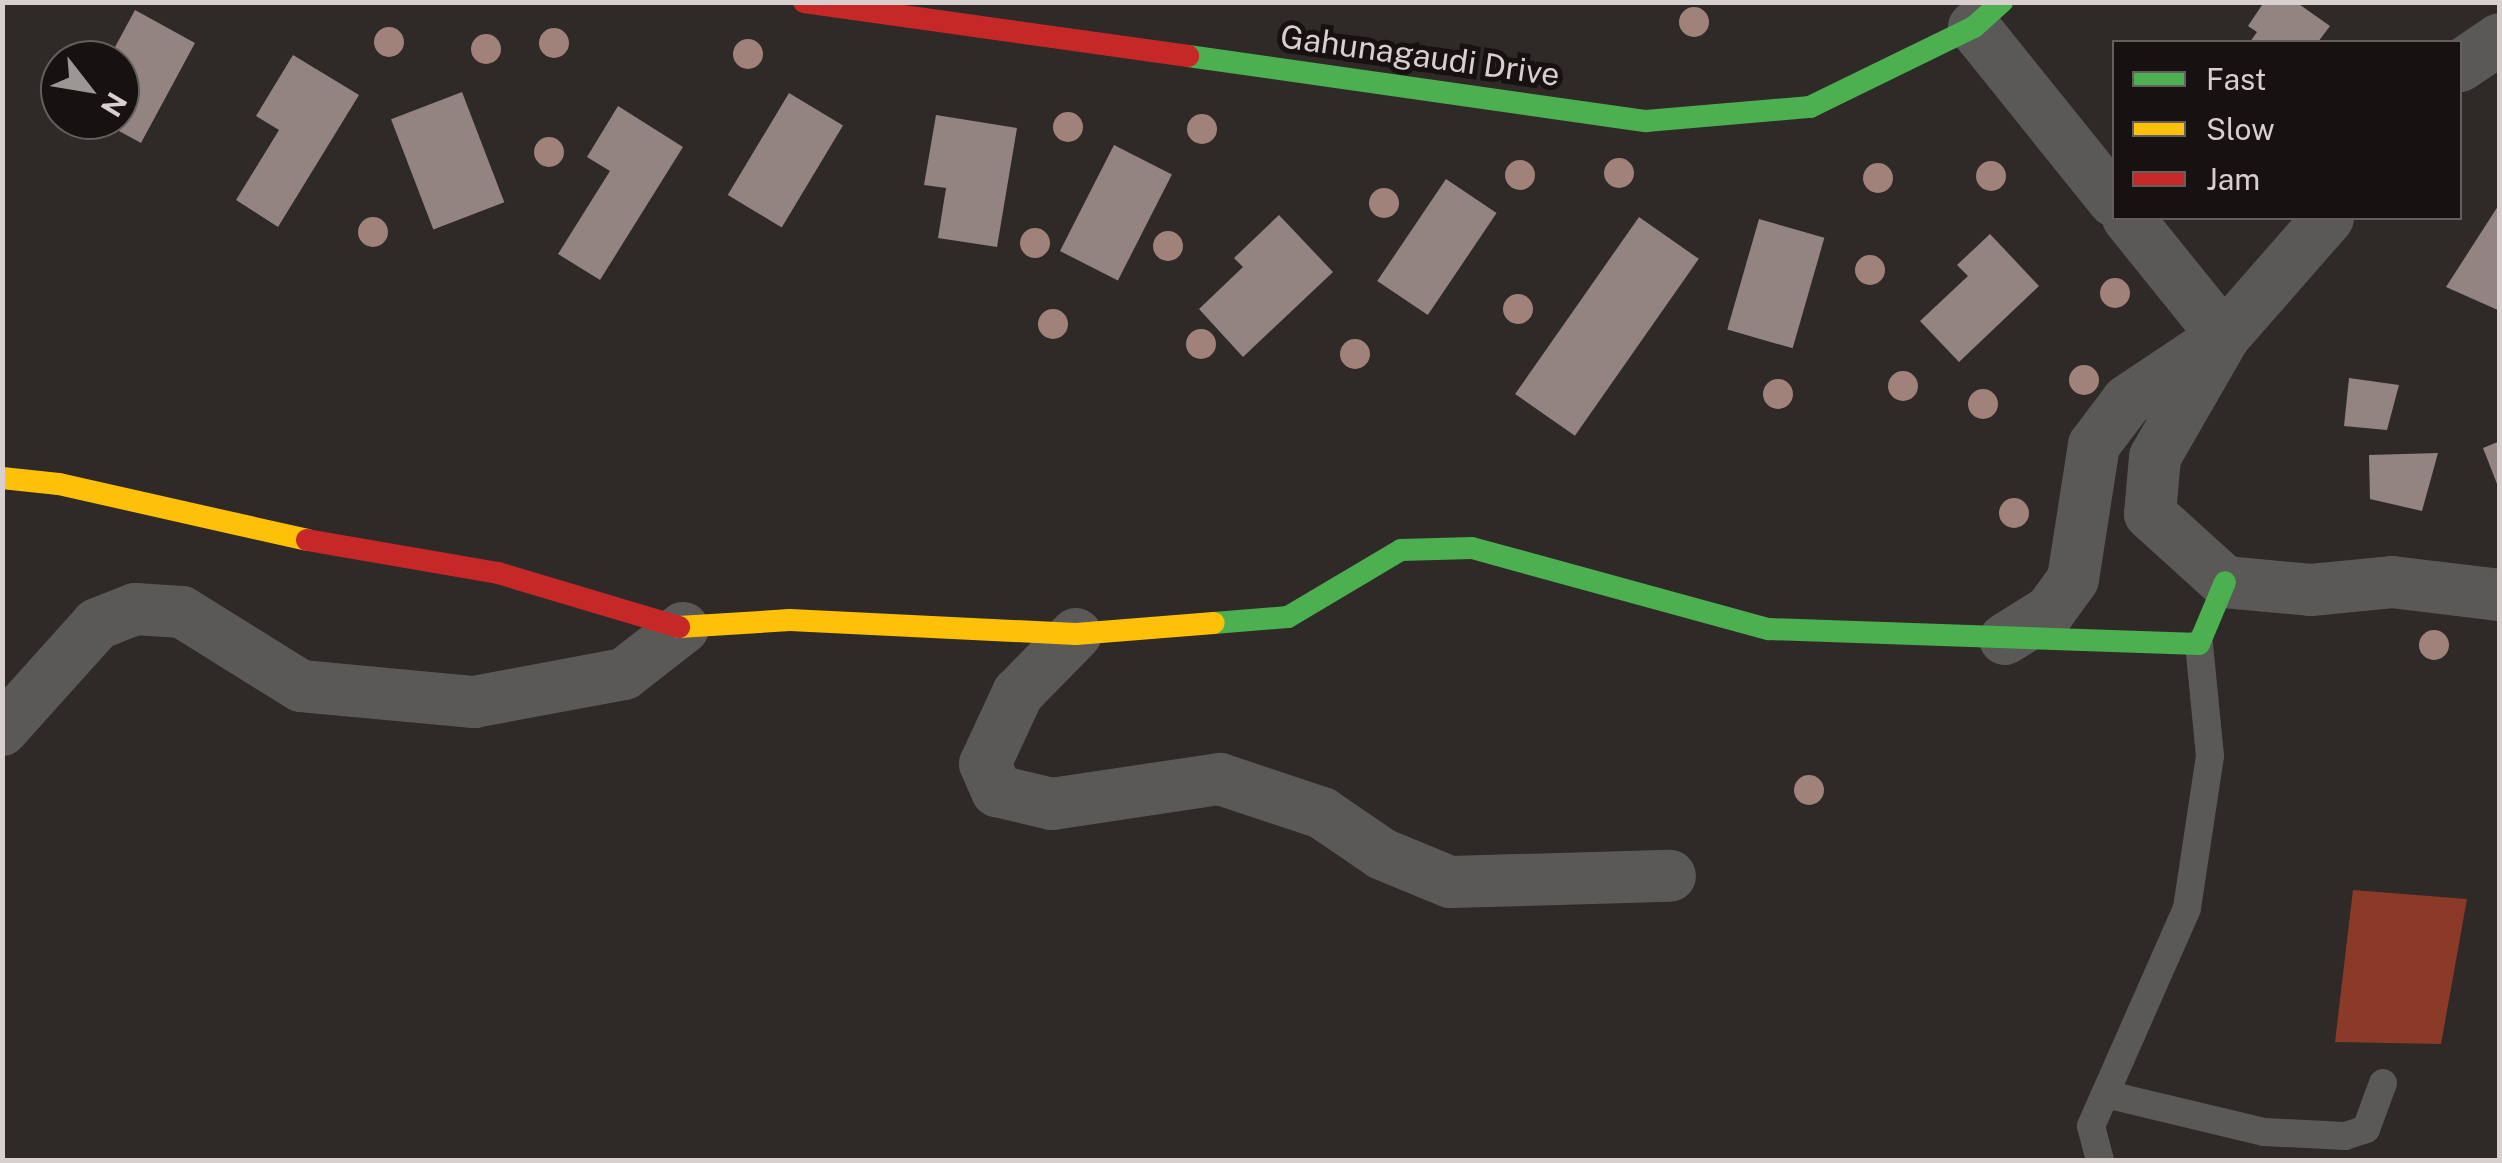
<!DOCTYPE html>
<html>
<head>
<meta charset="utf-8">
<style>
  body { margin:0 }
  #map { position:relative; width:2502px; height:1163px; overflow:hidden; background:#2f2928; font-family:"Public Sans",sans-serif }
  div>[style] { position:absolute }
  .water>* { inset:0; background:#8b3a28 }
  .building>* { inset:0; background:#938481; transform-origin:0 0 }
  .lane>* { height:28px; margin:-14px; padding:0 14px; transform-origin:14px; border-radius:14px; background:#5b5958 }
  .street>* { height:52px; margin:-26px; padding:0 26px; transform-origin:26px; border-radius:26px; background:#5b5958 }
  .fast>* { height:22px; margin:-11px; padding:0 11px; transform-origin:11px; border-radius:11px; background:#4caf50 }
  .slow>* { height:22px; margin:-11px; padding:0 11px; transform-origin:11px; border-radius:11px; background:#ffc107 }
  .jam>* { height:22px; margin:-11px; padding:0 11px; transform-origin:11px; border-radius:11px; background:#c62828 }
  .trees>* { width:30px; height:30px; margin:-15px; border-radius:50%; background:#a0827a }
  span { translate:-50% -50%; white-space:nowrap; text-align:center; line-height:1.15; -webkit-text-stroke:10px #171211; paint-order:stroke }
  .street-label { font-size:32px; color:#d7d0ce }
  .frame { position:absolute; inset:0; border:5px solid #d7d0ce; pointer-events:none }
  .legend { position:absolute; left:2112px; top:40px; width:350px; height:180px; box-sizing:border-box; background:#171211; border:2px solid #645e5d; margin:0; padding:12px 18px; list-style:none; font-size:30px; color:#d7d0ce }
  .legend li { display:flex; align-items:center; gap:20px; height:50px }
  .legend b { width:50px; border:2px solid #645e5d }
  .north { position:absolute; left:40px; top:40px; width:100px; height:100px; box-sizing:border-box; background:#171211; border:2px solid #645e5d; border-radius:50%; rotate:121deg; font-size:28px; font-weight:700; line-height:40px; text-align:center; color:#d7d0ce }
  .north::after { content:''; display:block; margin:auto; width:35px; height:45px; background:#9c9694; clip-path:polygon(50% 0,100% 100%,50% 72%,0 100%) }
</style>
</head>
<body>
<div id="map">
  <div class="water">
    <div style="clip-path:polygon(2353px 890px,2467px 899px,2441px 1044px,2335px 1042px)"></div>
  </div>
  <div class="building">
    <div style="clip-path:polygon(2264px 2px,2296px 2px,2330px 26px,2318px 42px,2250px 42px,2257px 32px,2248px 26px)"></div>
    <div style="clip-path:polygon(135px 10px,195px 43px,141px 143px,99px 120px,120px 120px,120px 60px,108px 60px)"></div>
    <div style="clip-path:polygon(293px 55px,359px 95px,278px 227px,236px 200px,279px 130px,256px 116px)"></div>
    <div style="left:462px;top:92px;width:118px;height:76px;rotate:69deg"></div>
    <div style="left:789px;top:93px;width:63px;height:119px;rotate:31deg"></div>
    <div style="clip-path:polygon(618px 106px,683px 147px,600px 280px,558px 254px,610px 171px,587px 157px)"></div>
    <div style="clip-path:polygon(936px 115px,1017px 128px,997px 247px,938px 238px,946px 188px,924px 185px)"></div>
    <div style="left:1114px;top:145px;width:65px;height:119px;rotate:27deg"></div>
    <div style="left:1446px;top:179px;width:61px;height:123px;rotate:34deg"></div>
    <div style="clip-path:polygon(2500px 203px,2500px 311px,2446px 287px)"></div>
    <div style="clip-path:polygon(1279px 215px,1333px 272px,1243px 357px,1199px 309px,1243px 267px,1234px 258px)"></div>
    <div style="left:1639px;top:217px;width:73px;height:216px;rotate:35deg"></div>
    <div style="left:1759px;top:219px;width:68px;height:115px;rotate:16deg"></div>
    <div style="clip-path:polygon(1990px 234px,2039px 286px,1959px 362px,1920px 321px,1968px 276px,1957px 265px)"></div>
    <div style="clip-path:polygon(2349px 378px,2399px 385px,2387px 430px,2344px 426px)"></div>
    <div style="clip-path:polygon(2500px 441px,2500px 489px,2499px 489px,2483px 448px)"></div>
    <div style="clip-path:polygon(2438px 453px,2422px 511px,2370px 499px,2369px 455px)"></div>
  </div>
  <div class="lane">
    <div style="left:2105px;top:1094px;width:164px;rotate:13.4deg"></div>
    <div style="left:2265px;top:1132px;width:80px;rotate:2.9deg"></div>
    <div style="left:2345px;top:1136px;width:22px;rotate:-18deg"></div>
    <div style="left:2366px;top:1129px;width:49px;rotate:-69.7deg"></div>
    <div style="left:2100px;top:1160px;width:35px;rotate:-105deg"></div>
    <div style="left:2091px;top:1126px;width:238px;rotate:-66.2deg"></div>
    <div style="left:2187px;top:908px;width:154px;rotate:-81.4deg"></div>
    <div style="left:2210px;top:756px;width:113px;rotate:-95.6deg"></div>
  </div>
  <div class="street">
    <div style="left:1974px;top:27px;width:223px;rotate:51.2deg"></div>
    <div style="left:2460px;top:66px;width:48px;rotate:-34deg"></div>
    <div style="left:2128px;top:218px;width:153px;rotate:51.1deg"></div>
    <div style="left:2328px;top:218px;width:158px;rotate:131.2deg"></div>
    <div style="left:2224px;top:337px;width:138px;rotate:119.9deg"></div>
    <div style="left:2155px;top:457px;width:57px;rotate:95deg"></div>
    <div style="left:2150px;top:514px;width:101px;rotate:42.2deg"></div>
    <div style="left:2225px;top:582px;width:86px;rotate:5.3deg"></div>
    <div style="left:2311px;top:590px;width:81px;rotate:-5.6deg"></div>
    <div style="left:2392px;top:582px;width:109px;rotate:6.9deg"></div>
    <div style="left:1076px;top:634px;width:83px;rotate:134.5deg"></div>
    <div style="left:1018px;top:693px;width:78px;rotate:114.9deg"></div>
    <div style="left:985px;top:764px;width:30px;rotate:66deg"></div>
    <div style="left:997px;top:791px;width:57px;rotate:13.3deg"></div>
    <div style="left:1052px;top:804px;width:170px;rotate:-8.5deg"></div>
    <div style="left:1220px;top:779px;width:108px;rotate:18.4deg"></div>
    <div style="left:1322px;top:813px;width:73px;rotate:34.3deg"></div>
    <div style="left:1382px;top:854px;width:74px;rotate:22.4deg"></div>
    <div style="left:1450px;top:882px;width:220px;rotate:-1.6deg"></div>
    <div style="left:2005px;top:639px;width:53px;rotate:-31.9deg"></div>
    <div style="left:2050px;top:611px;width:39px;rotate:-54deg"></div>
    <div style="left:2073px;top:579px;width:136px;rotate:-81.1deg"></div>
    <div style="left:2094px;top:445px;width:55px;rotate:-53.1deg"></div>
    <div style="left:2127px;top:401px;width:105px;rotate:-33.7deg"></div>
    <div style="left:2px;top:730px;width:142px;rotate:-48.1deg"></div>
    <div style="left:97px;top:624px;width:41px;rotate:-21.5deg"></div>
    <div style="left:135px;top:609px;width:47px;rotate:3.7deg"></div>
    <div style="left:182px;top:612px;width:140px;rotate:31.9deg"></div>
    <div style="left:301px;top:686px;width:174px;rotate:5.3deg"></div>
    <div style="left:474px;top:702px;width:153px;rotate:-10.6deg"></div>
    <div style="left:624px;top:674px;width:75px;rotate:-37.9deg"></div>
  </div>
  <div class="fast">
    <div style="left:1188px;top:56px;width:463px;rotate:8.1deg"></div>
    <div style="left:1646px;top:121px;width:165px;rotate:-4.9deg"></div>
    <div style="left:1810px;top:107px;width:182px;rotate:-26deg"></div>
    <div style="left:1974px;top:27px;width:38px;rotate:-42deg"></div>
    <div style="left:1214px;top:623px;width:74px;rotate:-4.6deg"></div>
    <div style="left:1288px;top:617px;width:131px;rotate:-30.7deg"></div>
    <div style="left:1401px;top:550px;width:71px;rotate:-1.6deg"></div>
    <div style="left:1472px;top:548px;width:308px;rotate:15.3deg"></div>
    <div style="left:1769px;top:629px;width:430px;rotate:2deg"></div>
    <div style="left:2199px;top:644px;width:67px;rotate:-67.2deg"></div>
  </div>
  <div class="slow">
    <div style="left:2px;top:478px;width:57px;rotate:6deg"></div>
    <div style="left:59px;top:484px;width:254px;rotate:12.7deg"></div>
    <div style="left:679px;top:627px;width:111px;rotate:-3.6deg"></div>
    <div style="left:790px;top:620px;width:286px;rotate:2.8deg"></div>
    <div style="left:1076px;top:634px;width:138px;rotate:-4.6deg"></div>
  </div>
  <div class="jam">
    <div style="left:804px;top:2px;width:388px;rotate:8deg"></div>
    <div style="left:307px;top:540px;width:194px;rotate:9.8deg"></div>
    <div style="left:498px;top:573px;width:189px;rotate:16.6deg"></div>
  </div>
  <div class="trees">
    <div style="left:1694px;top:22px"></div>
    <div style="left:389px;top:42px"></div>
    <div style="left:554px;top:43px"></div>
    <div style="left:486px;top:49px"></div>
    <div style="left:748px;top:54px"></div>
    <div style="left:1068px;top:127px"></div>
    <div style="left:1202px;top:129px"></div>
    <div style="left:549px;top:152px"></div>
    <div style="left:1619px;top:173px"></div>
    <div style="left:1520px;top:175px"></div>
    <div style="left:1991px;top:176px"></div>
    <div style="left:1878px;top:178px"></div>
    <div style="left:1384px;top:203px"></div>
    <div style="left:373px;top:232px"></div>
    <div style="left:1035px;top:243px"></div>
    <div style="left:1168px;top:246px"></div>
    <div style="left:1870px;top:270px"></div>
    <div style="left:2115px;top:293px"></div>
    <div style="left:1518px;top:309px"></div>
    <div style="left:1053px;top:324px"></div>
    <div style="left:1201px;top:344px"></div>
    <div style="left:1355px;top:354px"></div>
    <div style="left:2084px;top:380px"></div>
    <div style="left:1903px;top:386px"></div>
    <div style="left:1778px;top:394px"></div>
    <div style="left:1983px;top:404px"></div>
    <div style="left:2014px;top:513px"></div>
    <div style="left:2434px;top:645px"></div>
    <div style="left:1809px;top:790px"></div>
  </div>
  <div class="street-label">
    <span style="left:1420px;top:56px;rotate:8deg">Gahunagaudi Drive</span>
  </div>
  <div class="frame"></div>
  <ul class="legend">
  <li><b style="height:12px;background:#4caf50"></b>Fast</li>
  <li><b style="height:12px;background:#ffc107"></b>Slow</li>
  <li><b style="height:12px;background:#c62828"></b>Jam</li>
  </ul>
  <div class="north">N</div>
</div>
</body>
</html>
